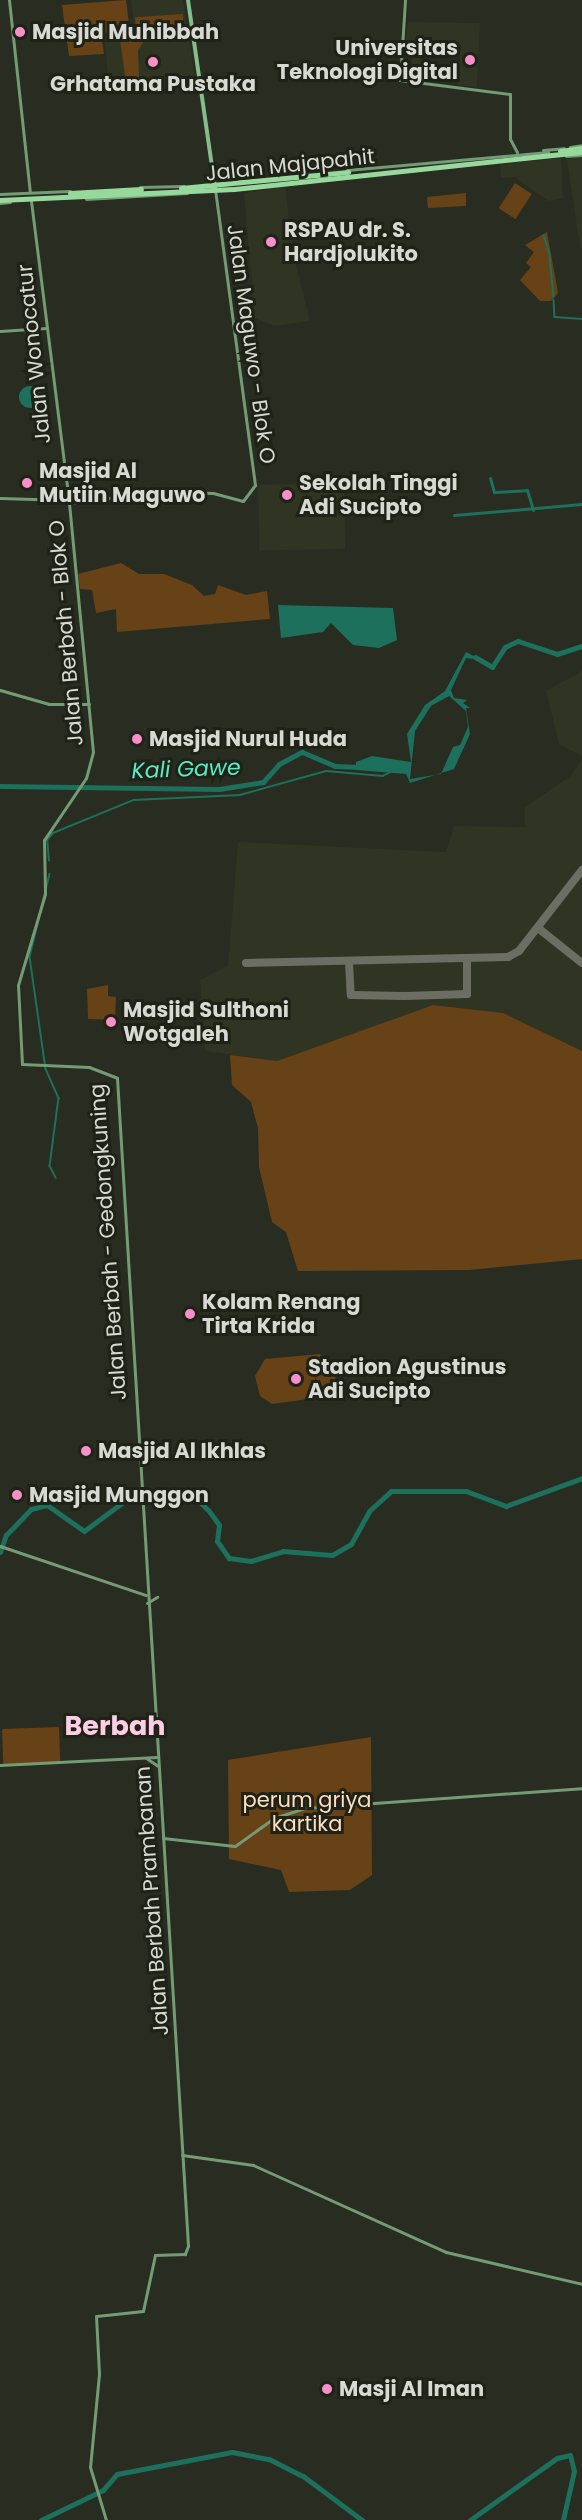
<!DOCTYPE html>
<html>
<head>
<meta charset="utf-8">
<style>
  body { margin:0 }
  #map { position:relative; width:582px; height:2520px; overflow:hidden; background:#292c21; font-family:Poppins,sans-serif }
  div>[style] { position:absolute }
  .built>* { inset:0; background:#2f3423; transform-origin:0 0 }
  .green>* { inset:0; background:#674217; transform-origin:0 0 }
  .water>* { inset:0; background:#1c705c }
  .round { border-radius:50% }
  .stream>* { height:1.5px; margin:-0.75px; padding:0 0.75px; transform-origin:0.75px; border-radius:0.75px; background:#1c705c }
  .canal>* { height:3px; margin:-1.5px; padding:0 1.5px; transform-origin:1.5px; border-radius:1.5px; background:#1c705c }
  .river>* { height:5px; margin:-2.5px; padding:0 2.5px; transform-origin:2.5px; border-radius:2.5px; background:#1c705c }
  .taxiway>* { height:8px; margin:-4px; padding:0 4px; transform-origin:4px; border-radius:4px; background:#6c6e64 }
  .secondary>* { height:3px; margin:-1.5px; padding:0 1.5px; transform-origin:1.5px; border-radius:1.5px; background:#739c76 }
  .primary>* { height:4px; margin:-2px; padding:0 2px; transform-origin:2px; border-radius:2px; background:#86bb8a }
  .highway>* { height:5px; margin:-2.5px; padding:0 2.5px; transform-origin:2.5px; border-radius:2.5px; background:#97d89c }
  .dots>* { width:16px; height:16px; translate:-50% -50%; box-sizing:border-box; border:3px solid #1f2217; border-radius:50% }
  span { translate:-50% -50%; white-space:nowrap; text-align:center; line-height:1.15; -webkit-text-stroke:6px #1f2217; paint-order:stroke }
  .poi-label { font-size:21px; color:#d7d9d2; font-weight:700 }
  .left { translate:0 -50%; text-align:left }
  .right { translate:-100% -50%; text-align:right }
  .street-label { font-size:21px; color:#d7d9d2 }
  .park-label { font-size:21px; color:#fedebf }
  .water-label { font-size:22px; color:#5aebc6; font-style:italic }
  .district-label { font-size:27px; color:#fccde4; font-weight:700 }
</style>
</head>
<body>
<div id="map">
  <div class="built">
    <div style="clip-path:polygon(131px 0,183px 0,196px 86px,110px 94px,104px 37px,135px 34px)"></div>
    <div style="clip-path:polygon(408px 22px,480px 23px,477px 87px,458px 85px,461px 44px,421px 43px,420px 75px,411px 74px,413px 47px,405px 46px)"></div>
    <div style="clip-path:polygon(582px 157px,582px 248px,580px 248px,567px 159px)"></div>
    <div style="clip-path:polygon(561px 158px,563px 198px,548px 201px,515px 177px,501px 178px,500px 164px)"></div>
    <div style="clip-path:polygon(285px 187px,294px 257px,310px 321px,274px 326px,255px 318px,244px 193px)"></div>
    <div style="left:344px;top:483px;width:66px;height:86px;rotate:89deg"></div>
    <div style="clip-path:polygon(582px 671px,582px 756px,559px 744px,546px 691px)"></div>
    <div style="clip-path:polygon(582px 761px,582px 1051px,503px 1013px,433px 1005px,277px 1061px,205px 1051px,200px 980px,228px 966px,238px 842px,446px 852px,454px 826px,525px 827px,525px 807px,569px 777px)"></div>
  </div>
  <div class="green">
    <div style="clip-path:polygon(126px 0,130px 32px,101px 34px,104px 54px,69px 56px,62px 5px)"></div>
    <div style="left:183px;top:14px;width:15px;height:48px;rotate:86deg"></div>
    <div style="clip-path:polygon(147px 37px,138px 50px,139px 76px,146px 87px,127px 89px,120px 40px)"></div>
    <div style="left:515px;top:183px;width:20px;height:30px;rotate:33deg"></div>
    <div style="clip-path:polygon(466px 193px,466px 206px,428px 208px,427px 197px)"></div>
    <div style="clip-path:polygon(547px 232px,558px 293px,551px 301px,540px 301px,520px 280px,531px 267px,526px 263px,534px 252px,525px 245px)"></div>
    <div style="clip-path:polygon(121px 563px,139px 574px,164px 574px,192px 585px,204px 596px,215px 594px,218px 585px,246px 595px,267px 591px,270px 619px,117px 632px,116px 609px,96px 613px,92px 590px,80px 589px,78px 574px)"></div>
    <div style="clip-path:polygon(108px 985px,108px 996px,116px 997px,115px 1020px,88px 1019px,87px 989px)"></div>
    <div style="clip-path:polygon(433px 1005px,503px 1013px,582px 1051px,582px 1259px,469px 1270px,298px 1271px,286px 1232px,272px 1222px,259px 1167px,258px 1128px,251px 1102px,232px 1085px,230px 1055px,277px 1061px)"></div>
    <div style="clip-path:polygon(320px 1354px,336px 1376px,330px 1396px,272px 1404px,260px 1396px,255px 1376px,265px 1359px)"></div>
    <div style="left:59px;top:1727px;width:36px;height:57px;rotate:88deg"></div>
    <div style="clip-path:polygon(371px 1737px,372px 1875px,350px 1890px,289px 1892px,281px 1870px,229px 1859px,228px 1760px)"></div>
  </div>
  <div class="water">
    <div class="round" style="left:19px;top:386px;width:22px;height:22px"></div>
    <div style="clip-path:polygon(278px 605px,393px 608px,397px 640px,379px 648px,353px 645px,331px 623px,323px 632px,281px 638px)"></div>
    <div style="clip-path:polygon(evenodd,466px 652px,481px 660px,466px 658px,451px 690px,454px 698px,467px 700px,463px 703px,470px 708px,466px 708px,470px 734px,454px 769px,410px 783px,406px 774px,356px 770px,356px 762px,372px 756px,411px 762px,407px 734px,425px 705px,445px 691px,466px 652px,449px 696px,466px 711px,468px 727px,460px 745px,453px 747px,441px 774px,410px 779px,415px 731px,431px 706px,449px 696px)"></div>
  </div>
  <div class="stream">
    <div style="left:544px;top:235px;width:21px;rotate:73deg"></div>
    <div style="left:550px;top:257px;width:40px;rotate:84.3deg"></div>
    <div style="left:554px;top:300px;width:17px;rotate:87deg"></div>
    <div style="left:555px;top:317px;width:27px;rotate:4deg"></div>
    <div style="left:49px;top:861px;width:21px;rotate:-95deg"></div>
    <div style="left:47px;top:840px;width:9px;rotate:-49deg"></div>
    <div style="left:53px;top:833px;width:87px;rotate:-22.2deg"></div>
    <div style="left:134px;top:800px;width:106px;rotate:-2.7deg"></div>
    <div style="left:240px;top:795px;width:89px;rotate:-15.6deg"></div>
    <div style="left:326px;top:771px;width:57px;rotate:5deg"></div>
    <div style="left:383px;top:776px;width:9px;rotate:-27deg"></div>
    <div style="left:50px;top:874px;width:85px;rotate:103.5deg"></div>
    <div style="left:30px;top:957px;width:113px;rotate:81.9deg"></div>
    <div style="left:46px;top:1069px;width:32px;rotate:66deg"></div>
    <div style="left:59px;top:1098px;width:69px;rotate:97.5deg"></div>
    <div style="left:50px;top:1166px;width:13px;rotate:63deg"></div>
  </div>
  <div class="canal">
    <div style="left:490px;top:478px;width:15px;rotate:74deg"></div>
    <div style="left:494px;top:492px;width:33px;rotate:-3deg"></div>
    <div style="left:527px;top:490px;width:21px;rotate:73deg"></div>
    <div style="left:454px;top:515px;width:128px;rotate:-4.9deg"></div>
  </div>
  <div class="river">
    <div style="left:475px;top:657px;width:20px;rotate:30deg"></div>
    <div style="left:492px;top:667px;width:24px;rotate:-57deg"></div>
    <div style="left:505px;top:647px;width:14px;rotate:-25deg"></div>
    <div style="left:518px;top:641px;width:41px;rotate:18.4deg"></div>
    <div style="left:557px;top:654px;width:26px;rotate:-18deg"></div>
    <div style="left:0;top:786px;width:219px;rotate:0.8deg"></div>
    <div style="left:219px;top:789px;width:45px;rotate:-9deg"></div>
    <div style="left:263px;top:782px;width:24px;rotate:-48deg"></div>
    <div style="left:279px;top:764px;width:26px;rotate:-28deg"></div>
    <div style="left:302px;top:752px;width:36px;rotate:23deg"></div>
    <div style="left:335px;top:766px;width:26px;rotate:2deg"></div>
    <div style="left:0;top:1552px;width:18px;rotate:-71deg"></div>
    <div style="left:6px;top:1535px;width:36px;rotate:-46deg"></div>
    <div style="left:31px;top:1509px;width:16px;rotate:-14deg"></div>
    <div style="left:47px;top:1505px;width:45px;rotate:35.1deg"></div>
    <div style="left:84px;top:1531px;width:57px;rotate:-36.5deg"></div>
    <div style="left:130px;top:1497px;width:43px;rotate:-9.5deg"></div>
    <div style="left:172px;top:1490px;width:20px;rotate:11deg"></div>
    <div style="left:192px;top:1494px;width:24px;rotate:45deg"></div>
    <div style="left:209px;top:1511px;width:17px;rotate:54deg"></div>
    <div style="left:219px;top:1525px;width:16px;rotate:97deg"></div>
    <div style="left:217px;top:1541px;width:21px;rotate:55deg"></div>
    <div style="left:229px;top:1558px;width:22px;rotate:8deg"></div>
    <div style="left:251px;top:1561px;width:34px;rotate:-17deg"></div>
    <div style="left:283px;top:1551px;width:49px;rotate:4.7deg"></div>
    <div style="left:332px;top:1555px;width:22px;rotate:-30deg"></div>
    <div style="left:351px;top:1544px;width:38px;rotate:-61deg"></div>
    <div style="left:369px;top:1511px;width:30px;rotate:-42deg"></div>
    <div style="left:391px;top:1491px;width:75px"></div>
    <div style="left:466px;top:1491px;width:43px;rotate:20.6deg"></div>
    <div style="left:506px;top:1506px;width:81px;rotate:-20.2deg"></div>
    <div style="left:41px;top:2520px;width:69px;rotate:-25.8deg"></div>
    <div style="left:103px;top:2490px;width:21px;rotate:-49deg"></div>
    <div style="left:117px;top:2474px;width:117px;rotate:-10.8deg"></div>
    <div style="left:232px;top:2452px;width:38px;rotate:11deg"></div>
    <div style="left:269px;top:2459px;width:38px;rotate:27deg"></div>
    <div style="left:303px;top:2476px;width:74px;rotate:36.7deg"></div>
    <div style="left:470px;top:2520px;width:107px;rotate:-35.5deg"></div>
    <div style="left:557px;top:2458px;width:13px;rotate:-13deg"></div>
    <div style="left:570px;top:2455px;width:16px;rotate:76deg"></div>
    <div style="left:574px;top:2471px;width:50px;rotate:102.7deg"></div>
  </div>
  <div class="taxiway">
    <div style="left:538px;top:928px;width:56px;rotate:38.5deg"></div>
    <div style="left:349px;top:962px;width:33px;rotate:87deg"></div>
    <div style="left:351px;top:995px;width:54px;rotate:1.1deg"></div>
    <div style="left:405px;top:996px;width:62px;rotate:-1.8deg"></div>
    <div style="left:467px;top:994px;width:35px;rotate:-90deg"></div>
    <div style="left:246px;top:963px;width:262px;rotate:-1.3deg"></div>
    <div style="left:508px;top:957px;width:13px;rotate:-29deg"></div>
    <div style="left:519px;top:951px;width:103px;rotate:-52.1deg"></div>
  </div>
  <div class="secondary">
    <div style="left:9px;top:0;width:193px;rotate:83.8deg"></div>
    <div style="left:405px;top:0;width:80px;rotate:93.6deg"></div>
    <div style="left:400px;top:80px;width:111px;rotate:7.3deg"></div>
    <div style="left:510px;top:94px;width:45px;rotate:90deg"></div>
    <div style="left:510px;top:139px;width:15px;rotate:62deg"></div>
    <div style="left:570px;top:147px;width:12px;rotate:-9deg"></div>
    <div style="left:543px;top:150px;width:21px;rotate:-5deg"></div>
    <div style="left:566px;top:156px;width:16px;rotate:-4deg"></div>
    <div style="left:347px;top:170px;width:202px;rotate:-5.1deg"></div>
    <div style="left:140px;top:187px;width:44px;rotate:-1.3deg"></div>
    <div style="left:0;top:194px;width:70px;rotate:-2.5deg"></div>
    <div style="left:86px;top:199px;width:101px;rotate:-3.4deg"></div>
    <div style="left:31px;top:201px;width:304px;rotate:82.8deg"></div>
    <div style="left:0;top:203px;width:10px;rotate:-6deg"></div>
    <div style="left:0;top:331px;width:46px;rotate:-3.7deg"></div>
    <div style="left:0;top:498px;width:66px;rotate:1.7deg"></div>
    <div style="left:69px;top:503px;width:250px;rotate:84.5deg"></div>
    <div style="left:93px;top:752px;width:27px;rotate:105deg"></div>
    <div style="left:86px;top:778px;width:75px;rotate:124.1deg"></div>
    <div style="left:44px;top:840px;width:54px;rotate:88.9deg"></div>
    <div style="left:45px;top:894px;width:95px;rotate:106.5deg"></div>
    <div style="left:18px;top:985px;width:79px;rotate:87.1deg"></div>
    <div style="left:22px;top:1064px;width:67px;rotate:2.6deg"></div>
    <div style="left:89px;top:1067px;width:30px;rotate:21deg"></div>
    <div style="left:117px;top:1078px;width:1170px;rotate:86.52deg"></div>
    <div style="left:188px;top:2246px;width:9px;rotate:111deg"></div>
    <div style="left:185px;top:2254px;width:30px;rotate:178deg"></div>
    <div style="left:155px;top:2255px;width:57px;rotate:102.1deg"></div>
    <div style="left:143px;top:2311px;width:47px;rotate:173.9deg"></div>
    <div style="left:96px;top:2316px;width:58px;rotate:87deg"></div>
    <div style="left:99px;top:2374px;width:93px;rotate:95.5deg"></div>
    <div style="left:90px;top:2467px;width:55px;rotate:73.2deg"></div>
    <div style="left:69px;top:503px;width:90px;rotate:-7deg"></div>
    <div style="left:158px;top:492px;width:55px;rotate:1deg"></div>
    <div style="left:213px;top:493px;width:31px;rotate:15deg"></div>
    <div style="left:243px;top:501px;width:20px;rotate:-53deg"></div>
    <div style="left:255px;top:485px;width:297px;rotate:-97.7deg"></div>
    <div style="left:0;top:690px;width:51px;rotate:15.9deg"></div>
    <div style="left:49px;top:704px;width:40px"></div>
    <div style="left:0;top:1546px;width:154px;rotate:18.6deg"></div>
    <div style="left:147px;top:1603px;width:12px;rotate:-31deg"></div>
    <div style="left:146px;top:1758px;width:14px;rotate:34deg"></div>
    <div style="left:0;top:1765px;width:157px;rotate:-2.9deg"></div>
    <div style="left:163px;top:1838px;width:72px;rotate:6.3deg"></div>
    <div style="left:235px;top:1846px;width:48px;rotate:-35.7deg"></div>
    <div style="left:274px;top:1818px;width:33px;rotate:-18deg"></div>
    <div style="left:305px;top:1808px;width:278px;rotate:-4.1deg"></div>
    <div style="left:182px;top:2155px;width:72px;rotate:8deg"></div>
    <div style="left:253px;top:2165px;width:212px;rotate:24.3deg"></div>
    <div style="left:446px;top:2252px;width:140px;rotate:13.2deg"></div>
  </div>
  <div class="primary">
    <div style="left:188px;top:0;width:189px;rotate:81.8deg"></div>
  </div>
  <div class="highway">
    <div style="left:560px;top:151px;width:22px;rotate:-8deg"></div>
    <div style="left:181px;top:188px;width:168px;rotate:-5.5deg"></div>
    <div style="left:70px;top:193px;width:71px;rotate:-3.2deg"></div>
    <div style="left:0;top:200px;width:234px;rotate:-2.7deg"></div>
    <div style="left:234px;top:189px;width:350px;rotate:-6.1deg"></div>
  </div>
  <div class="dots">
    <div style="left:20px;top:32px;background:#f98fc9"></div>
    <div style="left:470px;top:60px;background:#f98fc9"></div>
    <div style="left:153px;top:62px;background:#f98fc9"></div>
    <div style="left:271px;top:242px;background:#f98fc9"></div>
    <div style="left:27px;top:483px;background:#f98fc9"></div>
    <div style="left:287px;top:495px;background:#f98fc9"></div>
    <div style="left:137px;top:739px;background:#f98fc9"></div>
    <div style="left:111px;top:1022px;background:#f98fc9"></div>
    <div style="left:190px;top:1314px;background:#f98fc9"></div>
    <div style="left:296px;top:1379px;background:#f98fc9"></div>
    <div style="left:86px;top:1451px;background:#f98fc9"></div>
    <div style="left:17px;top:1495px;background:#f98fc9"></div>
    <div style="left:327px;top:2389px;background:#f98fc9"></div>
  </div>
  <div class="poi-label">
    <span class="left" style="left:32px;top:32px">Masjid Muhibbah</span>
    <span class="right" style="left:458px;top:60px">Universitas<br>Teknologi Digital</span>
    <span style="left:153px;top:84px">Grhatama Pustaka</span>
    <span class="left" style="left:284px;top:242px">RSPAU dr. S.<br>Hardjolukito</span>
    <span class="left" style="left:39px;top:483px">Masjid Al<br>Mutiin Maguwo</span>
    <span class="left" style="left:299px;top:495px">Sekolah Tinggi<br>Adi Sucipto</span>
    <span class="left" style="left:149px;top:739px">Masjid Nurul Huda</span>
    <span class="left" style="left:123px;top:1022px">Masjid Sulthoni<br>Wotgaleh</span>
    <span class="left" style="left:202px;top:1314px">Kolam Renang<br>Tirta Krida</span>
    <span class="left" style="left:308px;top:1379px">Stadion Agustinus<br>Adi Sucipto</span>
    <span class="left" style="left:98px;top:1451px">Masjid Al Ikhlas</span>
    <span class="left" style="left:29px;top:1495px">Masjid Munggon</span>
    <span class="left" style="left:339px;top:2389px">Masji Al Iman</span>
  </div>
  <div class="street-label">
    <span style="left:290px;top:165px;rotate:-6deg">Jalan Majapahit</span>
    <span style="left:251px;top:344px;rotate:82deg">Jalan Maguwo - Blok O</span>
    <span style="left:34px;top:354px;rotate:-96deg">Jalan Wonocatur</span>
    <span style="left:66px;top:633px;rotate:-95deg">Jalan Berbah - Blok O</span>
    <span style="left:108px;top:1242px;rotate:-94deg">Jalan Berbah - Gedongkuning</span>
    <span style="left:152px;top:1901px;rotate:-94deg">Jalan Berbah Prambanan</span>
  </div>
  <div class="park-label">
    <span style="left:307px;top:1812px">perum griya<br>kartika</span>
  </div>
  <div class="water-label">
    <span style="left:186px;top:769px;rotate:-2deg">Kali Gawe</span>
  </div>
  <div class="district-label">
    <span style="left:115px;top:1726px">Berbah</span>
  </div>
</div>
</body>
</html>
